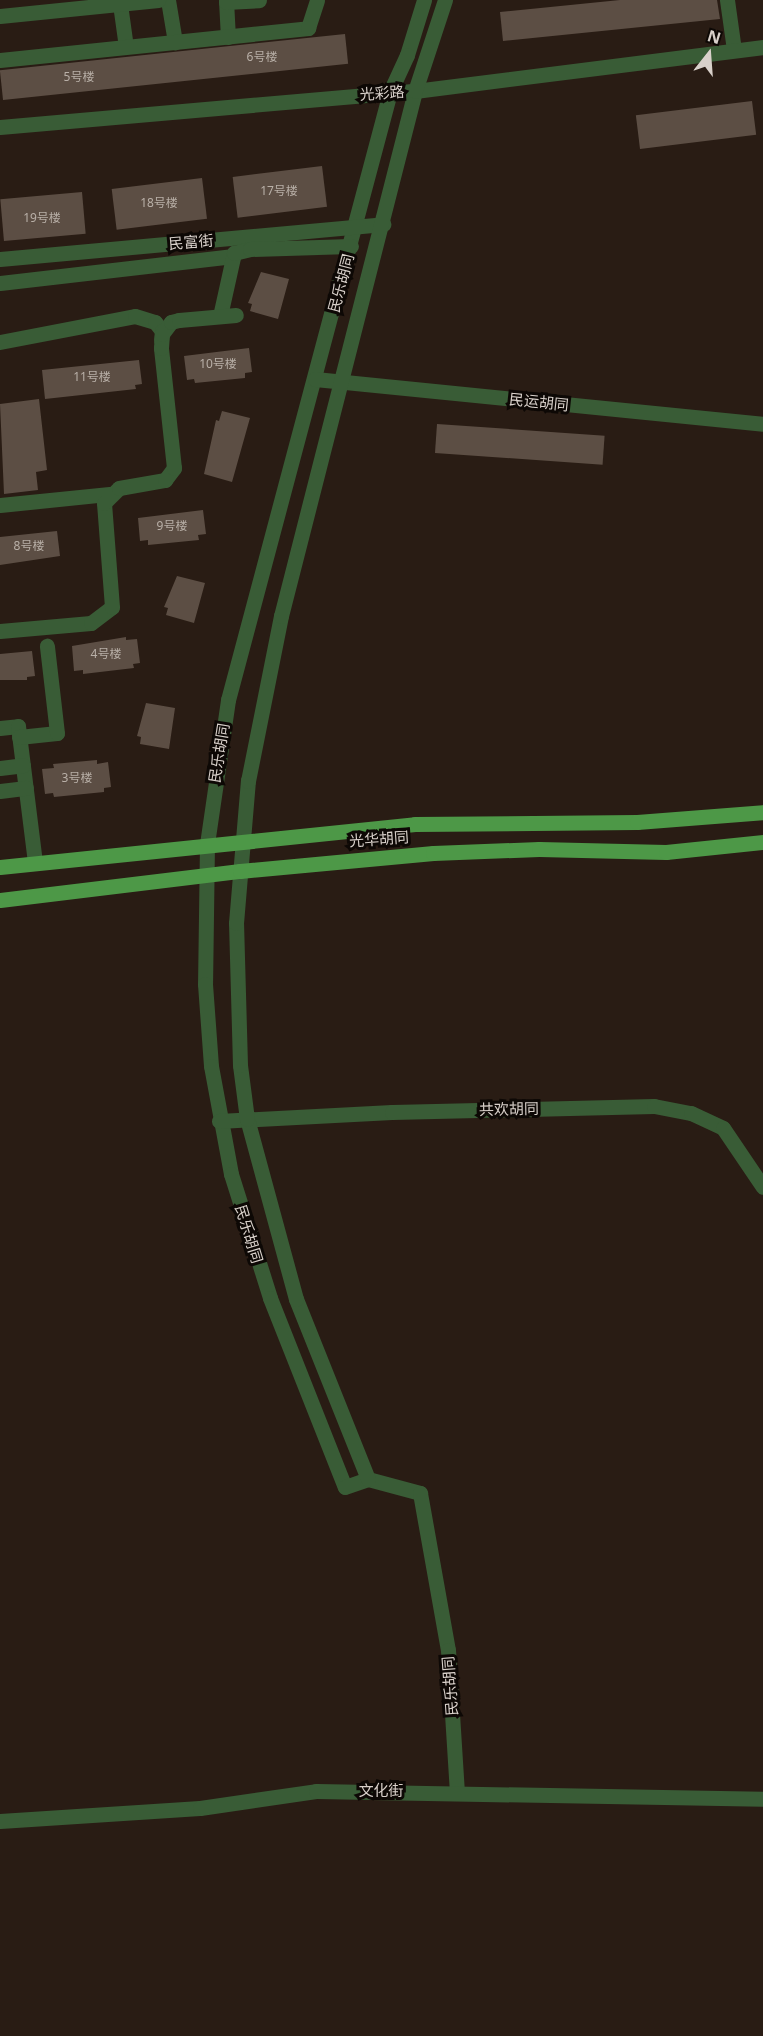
<!DOCTYPE html>
<html>
<head>
<meta charset="utf-8">
<style>
  body { margin:0 }
  #map { position:relative; width:763px; height:2036px; overflow:hidden; background:#291c14; font-family:"Noto Sans","Noto Sans SC",sans-serif }
  div>[style] { position:absolute }
  .building>* { inset:0; background:#5c4e44; transform-origin:0 0 }
  .minor>* { height:15px; margin:-7.5px; padding:0 7.5px; transform-origin:7.5px; border-radius:7.5px; background:#395c36 }
  .major>* { height:15px; margin:-7.5px; padding:0 7.5px; transform-origin:7.5px; border-radius:7.5px; background:#4d9847 }
  span { translate:-50% -50%; white-space:nowrap; text-align:center; line-height:1.15; -webkit-text-stroke:6px #0d0805; paint-order:stroke }
  .number-label { font-size:12px; color:#b9b0a8 }
  .number-label span { -webkit-text-stroke-width:0 }
  .street-label { font-size:15px; color:#d8d0ca }
  .north { position:absolute; left:679px; top:24px; width:60px; height:60px; -webkit-text-stroke:4px #0d0805; paint-order:stroke; rotate:17deg; font-size:16px; font-weight:700; line-height:24px; text-align:center; color:#d8d0ca }
  .north::after { content:''; display:block; margin:auto; width:21px; height:27px; background:#d8d0ca; clip-path:polygon(50% 0,100% 100%,50% 72%,0 100%) }
</style>
</head>
<body>
<div id="map">
  <div class="building">
    <div style="clip-path:polygon(620px 0,717px 0,720px 19px,503px 41px,500px 12px)"></div>
    <div style="left:345px;top:34px;width:30px;height:347px;rotate:84deg"></div>
    <div style="left:752px;top:101px;width:34px;height:117px;rotate:83deg"></div>
    <div style="left:322px;top:166px;width:41px;height:90px;rotate:83deg"></div>
    <div style="left:202px;top:178px;width:41px;height:91px;rotate:83deg"></div>
    <div style="left:82px;top:192px;width:42px;height:82px;rotate:85deg"></div>
    <div style="clip-path:polygon(261px 272px,289px 279px,278px 319px,250px 311px,252px 304px,248px 303px)"></div>
    <div style="clip-path:polygon(249px 348px,252px 372px,245px 373px,245px 378px,195px 383px,194px 379px,187px 380px,184px 356px)"></div>
    <div style="clip-path:polygon(139px 360px,142px 384px,135px 385px,136px 389px,45px 399px,42px 370px)"></div>
    <div style="clip-path:polygon(39px 399px,47px 470px,36px 472px,38px 490px,4px 494px,0 404px)"></div>
    <div style="clip-path:polygon(222px 411px,250px 418px,232px 482px,204px 474px,216px 420px,219px 421px)"></div>
    <div style="left:437px;top:424px;width:168px;height:29px;rotate:4deg"></div>
    <div style="clip-path:polygon(203px 510px,206px 534px,198px 535px,199px 540px,148px 545px,148px 540px,140px 541px,138px 518px)"></div>
    <div style="clip-path:polygon(57px 531px,60px 556px,0 565px,0 537px)"></div>
    <div style="clip-path:polygon(177px 576px,205px 583px,194px 623px,166px 615px,168px 608px,164px 607px)"></div>
    <div style="clip-path:polygon(126px 637px,126px 640px,137px 639px,140px 663px,133px 664px,134px 668px,83px 674px,83px 670px,74px 671px,72px 646px)"></div>
    <div style="clip-path:polygon(32px 651px,35px 676px,27px 677px,27px 680px,0 680px,0 654px)"></div>
    <div style="clip-path:polygon(146px 703px,175px 708px,169px 749px,140px 744px,141px 737px,137px 736px)"></div>
    <div style="clip-path:polygon(97px 760px,97px 764px,108px 762px,111px 787px,104px 788px,104px 792px,54px 797px,53px 793px,45px 794px,42px 769px,54px 768px,53px 764px)"></div>
  </div>
  <div class="minor">
    <div style="left:168px;top:0;width:43px;rotate:80.5deg"></div>
    <div style="left:226px;top:0;width:37px;rotate:87deg"></div>
    <div style="left:424px;top:0;width:58px;rotate:107.2deg"></div>
    <div style="left:407px;top:55px;width:41px;rotate:114.7deg"></div>
    <div style="left:390px;top:92px;width:629px;rotate:104.92deg"></div>
    <div style="left:228px;top:700px;width:146px;rotate:98.3deg"></div>
    <div style="left:207px;top:844px;width:140px;rotate:90.8deg"></div>
    <div style="left:205px;top:984px;width:82px;rotate:85.8deg"></div>
    <div style="left:211px;top:1066px;width:110px;rotate:79.5deg"></div>
    <div style="left:231px;top:1174px;width:130px;rotate:72.5deg"></div>
    <div style="left:270px;top:1298px;width:203px;rotate:68.4deg"></div>
    <div style="left:345px;top:1487px;width:24px;rotate:-19deg"></div>
    <div style="left:368px;top:1479px;width:54px;rotate:15.1deg"></div>
    <div style="left:420px;top:1493px;width:159px;rotate:79.9deg"></div>
    <div style="left:448px;top:1650px;width:142px;rotate:86.4deg"></div>
    <div style="left:727px;top:0;width:50px;rotate:82deg"></div>
    <div style="left:226px;top:2px;width:33px;rotate:-3deg"></div>
    <div style="left:120px;top:4px;width:43px;rotate:82.1deg"></div>
    <div style="left:0;top:16px;width:159px;rotate:-5.8deg"></div>
    <div style="left:0;top:60px;width:310px;rotate:-5.9deg"></div>
    <div style="left:308px;top:28px;width:29px;rotate:-72deg"></div>
    <div style="left:0;top:127px;width:417px;rotate:-5deg"></div>
    <div style="left:415px;top:91px;width:351px;rotate:-7.2deg"></div>
    <div style="left:0;top:259px;width:385px;rotate:-5.2deg"></div>
    <div style="left:0;top:283px;width:235px;rotate:-6.6deg"></div>
    <div style="left:220px;top:316px;width:65px;rotate:-77.5deg"></div>
    <div style="left:234px;top:253px;width:16px;rotate:-14deg"></div>
    <div style="left:250px;top:249px;width:101px;rotate:-1.7deg"></div>
    <div style="left:0;top:342px;width:137px;rotate:-10.9deg"></div>
    <div style="left:135px;top:316px;width:21px;rotate:17deg"></div>
    <div style="left:155px;top:322px;width:11px;rotate:52deg"></div>
    <div style="left:162px;top:331px;width:9px;rotate:96deg"></div>
    <div style="left:315px;top:379px;width:450px;rotate:5.7deg"></div>
    <div style="left:0;top:505px;width:110px;rotate:-5.8deg"></div>
    <div style="left:0;top:631px;width:91px;rotate:-5deg"></div>
    <div style="left:91px;top:623px;width:26px;rotate:-37deg"></div>
    <div style="left:112px;top:607px;width:104px;rotate:-94.4deg"></div>
    <div style="left:104px;top:503px;width:21px;rotate:-45deg"></div>
    <div style="left:119px;top:488px;width:47px;rotate:-9.9deg"></div>
    <div style="left:165px;top:480px;width:15px;rotate:-53deg"></div>
    <div style="left:174px;top:468px;width:121px;rotate:-96.2deg"></div>
    <div style="left:161px;top:348px;width:14px;rotate:-86deg"></div>
    <div style="left:162px;top:334px;width:15px;rotate:-53deg"></div>
    <div style="left:171px;top:322px;width:8px;rotate:-14deg"></div>
    <div style="left:179px;top:320px;width:57px;rotate:-5deg"></div>
    <div style="left:0;top:728px;width:18px;rotate:-6deg"></div>
    <div style="left:18px;top:726px;width:138px;rotate:82.9deg"></div>
    <div style="left:19px;top:737px;width:38px;rotate:-6deg"></div>
    <div style="left:57px;top:733px;width:88px;rotate:-96.6deg"></div>
    <div style="left:0;top:768px;width:23px;rotate:-7deg"></div>
    <div style="left:0;top:791px;width:26px;rotate:-7deg"></div>
    <div style="left:219px;top:1121px;width:173px;rotate:-3deg"></div>
    <div style="left:392px;top:1112px;width:262px;rotate:-1.3deg"></div>
    <div style="left:654px;top:1106px;width:38px;rotate:11deg"></div>
    <div style="left:691px;top:1113px;width:35px;rotate:25deg"></div>
    <div style="left:723px;top:1128px;width:71px;rotate:55.9deg"></div>
    <div style="left:368px;top:1479px;width:194px;rotate:-111.8deg"></div>
    <div style="left:296px;top:1299px;width:187px;rotate:-105.2deg"></div>
    <div style="left:247px;top:1119px;width:54px;rotate:-97.4deg"></div>
    <div style="left:240px;top:1065px;width:142px;rotate:-91.6deg"></div>
    <div style="left:236px;top:923px;width:143px;rotate:-85.2deg"></div>
    <div style="left:248px;top:781px;width:168px;rotate:-78.7deg"></div>
    <div style="left:281px;top:616px;width:542px;rotate:-75.68deg"></div>
    <div style="left:415px;top:91px;width:96px;rotate:-71.8deg"></div>
    <div style="left:0;top:1821px;width:200px;rotate:-3.7deg"></div>
    <div style="left:200px;top:1808px;width:117px;rotate:-8.3deg"></div>
    <div style="left:316px;top:1791px;width:447px;rotate:1deg"></div>
  </div>
  <div class="major">
    <div style="left:0;top:867px;width:417px;rotate:-5.9deg"></div>
    <div style="left:415px;top:824px;width:222px;rotate:-0.5deg"></div>
    <div style="left:637px;top:822px;width:126px;rotate:-4.5deg"></div>
    <div style="left:0;top:900px;width:242px;rotate:-6.9deg"></div>
    <div style="left:240px;top:871px;width:194px;rotate:-5.3deg"></div>
    <div style="left:433px;top:853px;width:106px;rotate:-2.2deg"></div>
    <div style="left:539px;top:849px;width:127px;rotate:1.4deg"></div>
    <div style="left:666px;top:852px;width:98px;rotate:-5.9deg"></div>
  </div>
  <div class="number-label">
    <span style="left:262px;top:57px">6号楼</span>
    <span style="left:79px;top:77px">5号楼</span>
    <span style="left:279px;top:191px">17号楼</span>
    <span style="left:159px;top:203px">18号楼</span>
    <span style="left:42px;top:218px">19号楼</span>
    <span style="left:218px;top:364px">10号楼</span>
    <span style="left:92px;top:377px">11号楼</span>
    <span style="left:172px;top:526px">9号楼</span>
    <span style="left:29px;top:546px">8号楼</span>
    <span style="left:106px;top:654px">4号楼</span>
    <span style="left:77px;top:778px">3号楼</span>
  </div>
  <div class="street-label">
    <span style="left:382px;top:93px;rotate:-4deg">光彩路</span>
    <span style="left:191px;top:242px;rotate:-5deg">民富街</span>
    <span style="left:341px;top:283px;rotate:-75deg">民乐胡同</span>
    <span style="left:539px;top:402px;rotate:6deg">民运胡同</span>
    <span style="left:219px;top:753px;rotate:-81deg">民乐胡同</span>
    <span style="left:379px;top:839px;rotate:-4deg">光华胡同</span>
    <span style="left:509px;top:1109px;rotate:-1deg">共欢胡同</span>
    <span style="left:249px;top:1234px;rotate:73deg">民乐胡同</span>
    <span style="left:450px;top:1686px;rotate:-94deg">民乐胡同</span>
    <span style="left:381px;top:1791px">文化街</span>
  </div>
  <div class="north">N</div>
</div>
</body>
</html>
